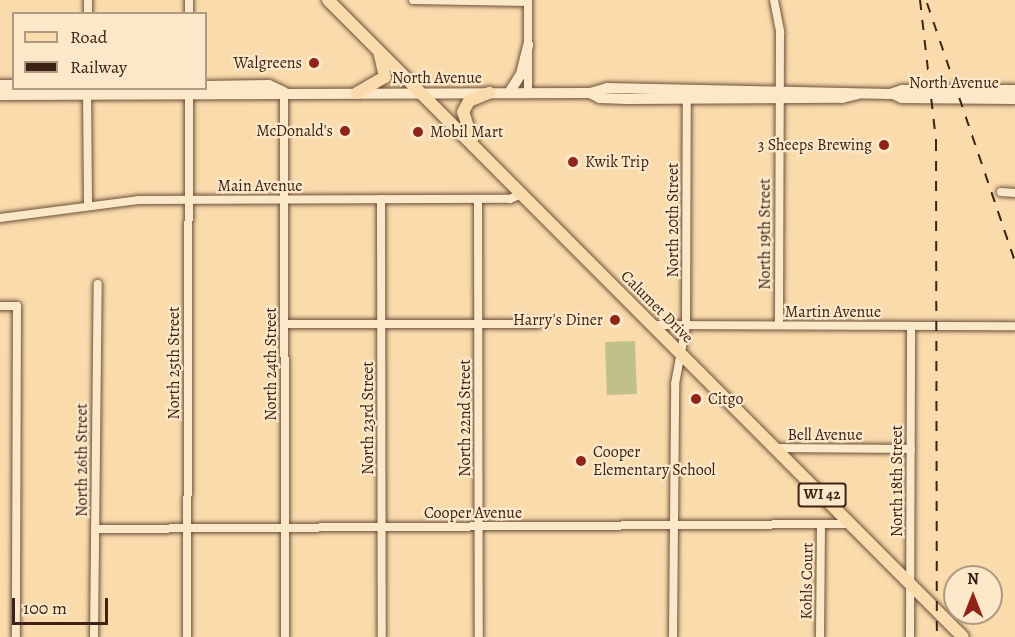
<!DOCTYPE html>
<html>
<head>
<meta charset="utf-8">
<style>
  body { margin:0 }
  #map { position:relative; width:1015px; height:637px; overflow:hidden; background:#f9dbac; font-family:Alegreya,serif }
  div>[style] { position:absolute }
  .green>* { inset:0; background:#c0c088; transform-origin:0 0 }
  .roads { filter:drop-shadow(0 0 2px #6d503b) drop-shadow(0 0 2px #6d503b) }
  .minor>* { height:8px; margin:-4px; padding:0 4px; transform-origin:4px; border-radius:4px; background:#fbe8c9 }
  .secondary>* { height:10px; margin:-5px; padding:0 5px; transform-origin:5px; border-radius:5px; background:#fbe8c9 }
  .primary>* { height:12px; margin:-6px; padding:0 6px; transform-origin:6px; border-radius:6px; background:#f9dbac }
  .rail>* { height:2px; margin-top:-1px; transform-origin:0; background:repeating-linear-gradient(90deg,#3e2215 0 10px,transparent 0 20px) }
  .dots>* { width:16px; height:16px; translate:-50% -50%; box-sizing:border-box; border:3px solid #fbe8c9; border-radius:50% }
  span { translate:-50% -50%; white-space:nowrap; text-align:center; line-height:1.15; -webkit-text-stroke:4.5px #fbe8c9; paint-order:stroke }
  .shield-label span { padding:2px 4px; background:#fbe8c9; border:2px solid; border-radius:4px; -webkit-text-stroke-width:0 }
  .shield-label { font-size:15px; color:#3e2215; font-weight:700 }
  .poi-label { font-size:16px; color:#3e2215 }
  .right { translate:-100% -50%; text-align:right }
  .left { translate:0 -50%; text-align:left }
  .street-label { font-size:16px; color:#3e2215 }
  .legend { position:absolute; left:12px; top:12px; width:195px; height:78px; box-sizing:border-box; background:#fbe8c9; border:2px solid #af9981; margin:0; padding:8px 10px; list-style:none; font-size:18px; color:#3e2215 }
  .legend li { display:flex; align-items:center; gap:12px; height:30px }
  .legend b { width:30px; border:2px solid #af9981 }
  .north { position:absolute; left:943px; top:565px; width:60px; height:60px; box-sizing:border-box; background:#fbe8c9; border:2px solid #af9981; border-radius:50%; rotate:0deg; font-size:16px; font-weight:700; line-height:24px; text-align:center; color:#3e2215 }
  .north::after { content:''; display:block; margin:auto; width:21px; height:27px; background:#8f2418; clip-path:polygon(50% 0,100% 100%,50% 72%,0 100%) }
  .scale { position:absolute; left:12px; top:598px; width:96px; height:27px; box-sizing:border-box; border:3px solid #3e2215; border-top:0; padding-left:8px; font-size:18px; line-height:21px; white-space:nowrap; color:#3e2215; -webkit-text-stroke:4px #fbe8c9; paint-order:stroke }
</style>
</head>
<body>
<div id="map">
  <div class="green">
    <div style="left:635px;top:341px;width:53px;height:30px;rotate:88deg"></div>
  </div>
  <div class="roads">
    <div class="minor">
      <div style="left:413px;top:0;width:115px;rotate:1deg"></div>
      <div style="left:528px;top:0;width:93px;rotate:90deg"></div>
      <div style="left:774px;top:0;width:33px;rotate:79deg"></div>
      <div style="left:780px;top:32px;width:293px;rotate:90.2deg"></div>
      <div style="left:88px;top:14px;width:14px;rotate:-90deg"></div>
      <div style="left:189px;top:14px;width:14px;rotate:-90deg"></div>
      <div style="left:87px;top:88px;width:118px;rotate:89.5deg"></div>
      <div style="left:284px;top:92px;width:545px;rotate:89.89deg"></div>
      <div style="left:1001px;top:192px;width:14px;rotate:4deg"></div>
      <div style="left:381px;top:199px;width:438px;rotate:89.9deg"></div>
      <div style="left:478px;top:199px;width:438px;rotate:89.9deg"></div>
      <div style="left:0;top:218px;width:139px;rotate:-7.4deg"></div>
      <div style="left:138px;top:200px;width:372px;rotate:-0.2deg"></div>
      <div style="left:510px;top:199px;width:12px;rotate:-24deg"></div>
      <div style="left:0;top:306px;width:17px"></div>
      <div style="left:17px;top:306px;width:331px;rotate:90.2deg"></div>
      <div style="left:285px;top:324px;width:253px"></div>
      <div style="left:652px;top:325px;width:363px;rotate:0.2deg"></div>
      <div style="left:775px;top:448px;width:136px;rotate:0.4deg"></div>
      <div style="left:95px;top:529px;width:755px;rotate:-0.38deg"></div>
      <div style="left:94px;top:637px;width:353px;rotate:-89.4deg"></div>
      <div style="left:187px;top:637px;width:549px;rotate:-89.79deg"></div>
      <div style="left:673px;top:637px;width:253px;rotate:-89.5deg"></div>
      <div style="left:675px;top:384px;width:60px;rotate:-79.4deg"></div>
      <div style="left:686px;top:325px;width:231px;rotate:-89.8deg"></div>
      <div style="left:820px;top:637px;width:112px;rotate:-89.5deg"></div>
      <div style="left:910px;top:637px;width:311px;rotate:-89.8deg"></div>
    </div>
    <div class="secondary">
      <div style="left:0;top:85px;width:14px"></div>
      <div style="left:206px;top:86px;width:63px;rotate:-0.9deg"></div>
      <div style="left:269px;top:85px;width:17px;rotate:25deg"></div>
      <div style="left:509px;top:93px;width:22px;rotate:-58deg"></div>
      <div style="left:521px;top:74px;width:30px;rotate:-76deg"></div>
      <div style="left:590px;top:93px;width:11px;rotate:27deg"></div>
      <div style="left:600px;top:98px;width:27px;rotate:2deg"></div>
      <div style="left:627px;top:99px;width:215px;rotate:-0.3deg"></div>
      <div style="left:842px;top:98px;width:16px;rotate:-14deg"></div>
      <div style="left:893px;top:94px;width:10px;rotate:24deg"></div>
      <div style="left:902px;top:98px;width:113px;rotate:0.5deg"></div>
      <div style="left:0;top:95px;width:590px;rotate:-0.19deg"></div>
      <div style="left:590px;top:93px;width:18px;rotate:-16deg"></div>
      <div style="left:607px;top:88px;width:283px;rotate:1.2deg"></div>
      <div style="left:890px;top:94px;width:13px;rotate:-18deg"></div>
      <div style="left:902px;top:90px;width:113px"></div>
    </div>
    <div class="primary">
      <div style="left:328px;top:0;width:899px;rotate:45.09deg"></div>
      <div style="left:357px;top:93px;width:32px;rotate:-30deg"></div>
      <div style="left:385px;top:77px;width:23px;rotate:-103deg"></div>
      <div style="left:472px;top:139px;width:28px;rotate:-108deg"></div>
      <div style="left:463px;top:112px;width:13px;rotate:-61deg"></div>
      <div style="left:469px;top:101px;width:22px;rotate:-22deg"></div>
    </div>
  </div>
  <div class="rail">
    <div style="left:920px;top:0;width:142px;rotate:83.5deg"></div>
    <div style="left:936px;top:141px;width:496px;rotate:89.9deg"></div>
    <div style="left:927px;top:3px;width:274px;rotate:71.2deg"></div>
  </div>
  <div class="dots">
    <div style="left:314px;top:63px;background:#8f2418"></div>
    <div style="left:345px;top:131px;background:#8f2418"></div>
    <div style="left:418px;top:132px;background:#8f2418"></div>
    <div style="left:884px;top:145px;background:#8f2418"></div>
    <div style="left:573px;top:162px;background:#8f2418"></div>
    <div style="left:615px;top:320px;background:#8f2418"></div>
    <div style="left:696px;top:399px;background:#8f2418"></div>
    <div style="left:581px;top:461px;background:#8f2418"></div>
  </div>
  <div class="shield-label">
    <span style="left:822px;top:495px">WI 42</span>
  </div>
  <div class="poi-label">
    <span class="right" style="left:302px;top:63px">Walgreens</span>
    <span class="right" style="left:333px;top:131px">McDonald's</span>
    <span class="left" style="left:430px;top:132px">Mobil Mart</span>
    <span class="right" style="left:872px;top:145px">3 Sheeps Brewing</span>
    <span class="left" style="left:585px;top:162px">Kwik Trip</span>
    <span class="right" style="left:603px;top:320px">Harry's Diner</span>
    <span class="left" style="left:708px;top:399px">Citgo</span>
    <span class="left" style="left:593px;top:461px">Cooper<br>Elementary School</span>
  </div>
  <div class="street-label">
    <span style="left:437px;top:78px">North Avenue</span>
    <span style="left:954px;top:83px">North Avenue</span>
    <span style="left:260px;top:186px">Main Avenue</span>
    <span style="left:673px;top:220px;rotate:-90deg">North 20th Street</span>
    <span style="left:765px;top:234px;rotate:-90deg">North 19th Street</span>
    <span style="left:657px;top:307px;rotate:45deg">Calumet Drive</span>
    <span style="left:833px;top:312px">Martin Avenue</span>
    <span style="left:174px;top:363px;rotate:-90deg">North 25th Street</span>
    <span style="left:271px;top:364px;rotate:-90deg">North 24th Street</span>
    <span style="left:368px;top:418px;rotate:-90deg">North 23rd Street</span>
    <span style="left:465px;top:418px;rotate:-90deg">North 22nd Street</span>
    <span style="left:825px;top:435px">Bell Avenue</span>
    <span style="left:82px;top:460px;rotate:-90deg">North 26th Street</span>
    <span style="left:897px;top:481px;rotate:-90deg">North 18th Street</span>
    <span style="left:473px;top:513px">Cooper Avenue</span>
    <span style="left:807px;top:581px;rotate:-89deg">Kohls Court</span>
  </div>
  <ul class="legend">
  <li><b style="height:8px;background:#f9dbac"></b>Road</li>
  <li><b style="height:8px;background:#3e2215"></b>Railway</li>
  </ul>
  <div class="north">N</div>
  <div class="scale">100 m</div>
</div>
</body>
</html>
